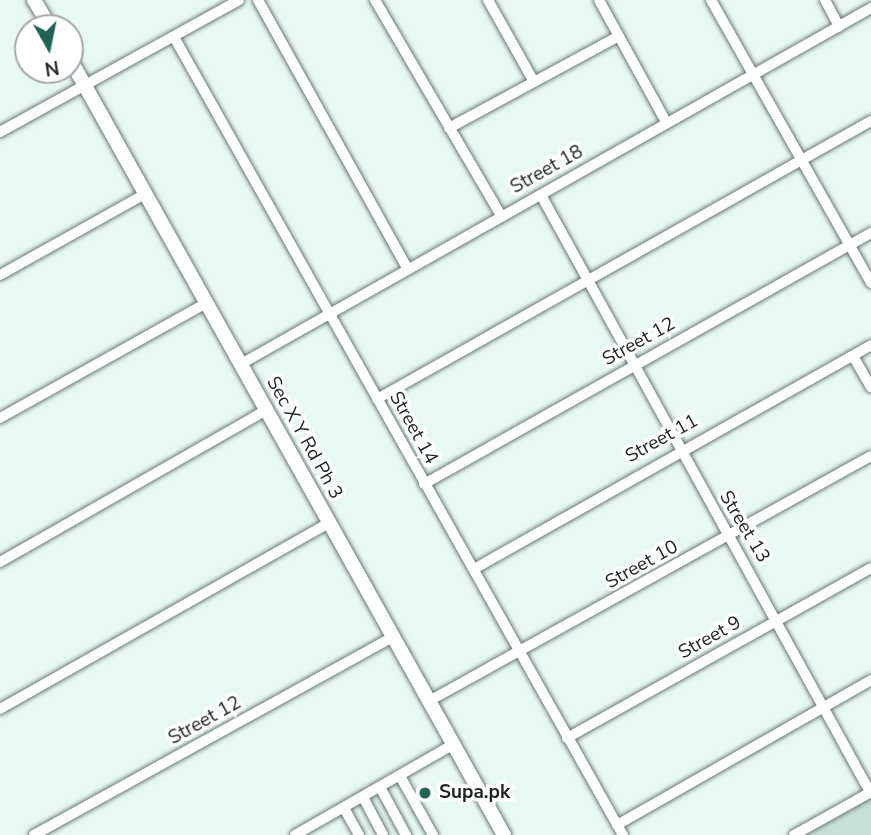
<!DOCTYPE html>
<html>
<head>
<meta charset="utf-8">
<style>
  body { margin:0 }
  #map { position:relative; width:871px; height:835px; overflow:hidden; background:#e8f8f3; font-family:"Nunito Sans",sans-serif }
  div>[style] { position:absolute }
  .green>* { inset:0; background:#c5e1d8 }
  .roads { filter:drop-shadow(0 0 2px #6b7975) drop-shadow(0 0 2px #6b7975) }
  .minor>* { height:10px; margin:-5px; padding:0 5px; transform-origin:5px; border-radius:5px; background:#fff }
  .tertiary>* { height:14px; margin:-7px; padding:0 7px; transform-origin:7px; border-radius:7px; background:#fff }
  .dots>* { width:19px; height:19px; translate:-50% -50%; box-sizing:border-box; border:4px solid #fff; border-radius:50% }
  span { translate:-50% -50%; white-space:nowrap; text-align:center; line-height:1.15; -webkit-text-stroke:7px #fff; paint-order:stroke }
  .street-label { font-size:19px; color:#202624 }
  .poi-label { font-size:19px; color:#202624; font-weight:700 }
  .left { translate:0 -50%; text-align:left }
  .north { position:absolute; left:14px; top:14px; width:70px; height:70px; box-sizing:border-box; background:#fff; border:2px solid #a6a8a7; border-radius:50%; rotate:171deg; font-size:19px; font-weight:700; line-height:28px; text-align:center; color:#202624 }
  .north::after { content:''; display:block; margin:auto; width:24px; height:32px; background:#206354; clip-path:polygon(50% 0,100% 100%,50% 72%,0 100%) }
</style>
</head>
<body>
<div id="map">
  <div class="green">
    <div style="clip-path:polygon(871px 798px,871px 835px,807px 835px)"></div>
  </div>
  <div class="roads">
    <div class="minor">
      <div style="left:258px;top:0;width:307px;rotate:60.9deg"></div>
      <div style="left:375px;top:0;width:250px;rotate:59.7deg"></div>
      <div style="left:488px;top:0;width:94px;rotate:60.7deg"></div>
      <div style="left:599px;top:0;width:139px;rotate:61.2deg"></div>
      <div style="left:711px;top:0;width:325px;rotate:60.5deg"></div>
      <div style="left:825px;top:0;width:30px;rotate:62deg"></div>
      <div style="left:174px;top:37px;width:916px;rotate:60.64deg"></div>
      <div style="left:449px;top:128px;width:193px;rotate:-28.4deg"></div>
      <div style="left:0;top:132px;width:273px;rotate:-28.9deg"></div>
      <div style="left:541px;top:195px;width:682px;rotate:61.14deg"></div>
      <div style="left:0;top:275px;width:164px;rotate:-29.2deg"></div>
      <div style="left:853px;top:356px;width:36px;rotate:60deg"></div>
      <div style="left:241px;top:364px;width:724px;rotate:-29.47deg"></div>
      <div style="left:377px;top:399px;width:567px;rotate:-29.37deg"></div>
      <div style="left:0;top:418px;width:237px;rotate:-29.1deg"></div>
      <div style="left:424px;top:484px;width:513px;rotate:-29.32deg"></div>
      <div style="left:0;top:562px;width:307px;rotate:-29.7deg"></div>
      <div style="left:474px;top:569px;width:456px;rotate:-29.4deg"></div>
      <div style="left:429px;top:701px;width:505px;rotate:-29deg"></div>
      <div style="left:0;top:709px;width:378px;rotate:-29.5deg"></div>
      <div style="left:567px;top:738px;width:348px;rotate:-29.2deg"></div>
      <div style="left:400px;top:776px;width:68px;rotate:60.8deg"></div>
      <div style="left:380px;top:787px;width:55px;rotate:61.6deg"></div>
      <div style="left:363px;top:797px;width:43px;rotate:62.2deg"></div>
      <div style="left:344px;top:808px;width:31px;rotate:61deg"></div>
      <div style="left:617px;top:825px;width:292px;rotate:-29.7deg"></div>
      <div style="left:34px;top:835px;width:409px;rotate:-28.9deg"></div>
      <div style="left:295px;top:835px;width:181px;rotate:-29.8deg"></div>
      <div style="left:794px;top:835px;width:88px;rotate:-29.2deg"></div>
    </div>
    <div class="tertiary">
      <div style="left:34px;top:0;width:33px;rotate:59deg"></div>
      <div style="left:70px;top:59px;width:889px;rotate:60.78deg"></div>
    </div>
  </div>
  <div class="dots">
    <div style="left:425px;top:793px;background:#206354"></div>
  </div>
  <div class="street-label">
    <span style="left:547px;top:170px;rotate:-29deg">Street 18</span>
    <span style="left:639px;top:342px;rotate:-29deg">Street 12</span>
    <span style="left:413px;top:428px;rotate:61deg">Street 14</span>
    <span style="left:304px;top:438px;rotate:61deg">Sec X Y Rd Ph 3</span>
    <span style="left:662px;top:439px;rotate:-29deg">Street 11</span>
    <span style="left:744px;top:527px;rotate:59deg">Street 13</span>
    <span style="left:642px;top:565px;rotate:-29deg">Street 10</span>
    <span style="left:710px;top:638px;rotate:-29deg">Street 9</span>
    <span style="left:205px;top:721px;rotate:-29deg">Street 12</span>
  </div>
  <div class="poi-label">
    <span class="left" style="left:439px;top:793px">Supa.pk</span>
  </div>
  <div class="north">N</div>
</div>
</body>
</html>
